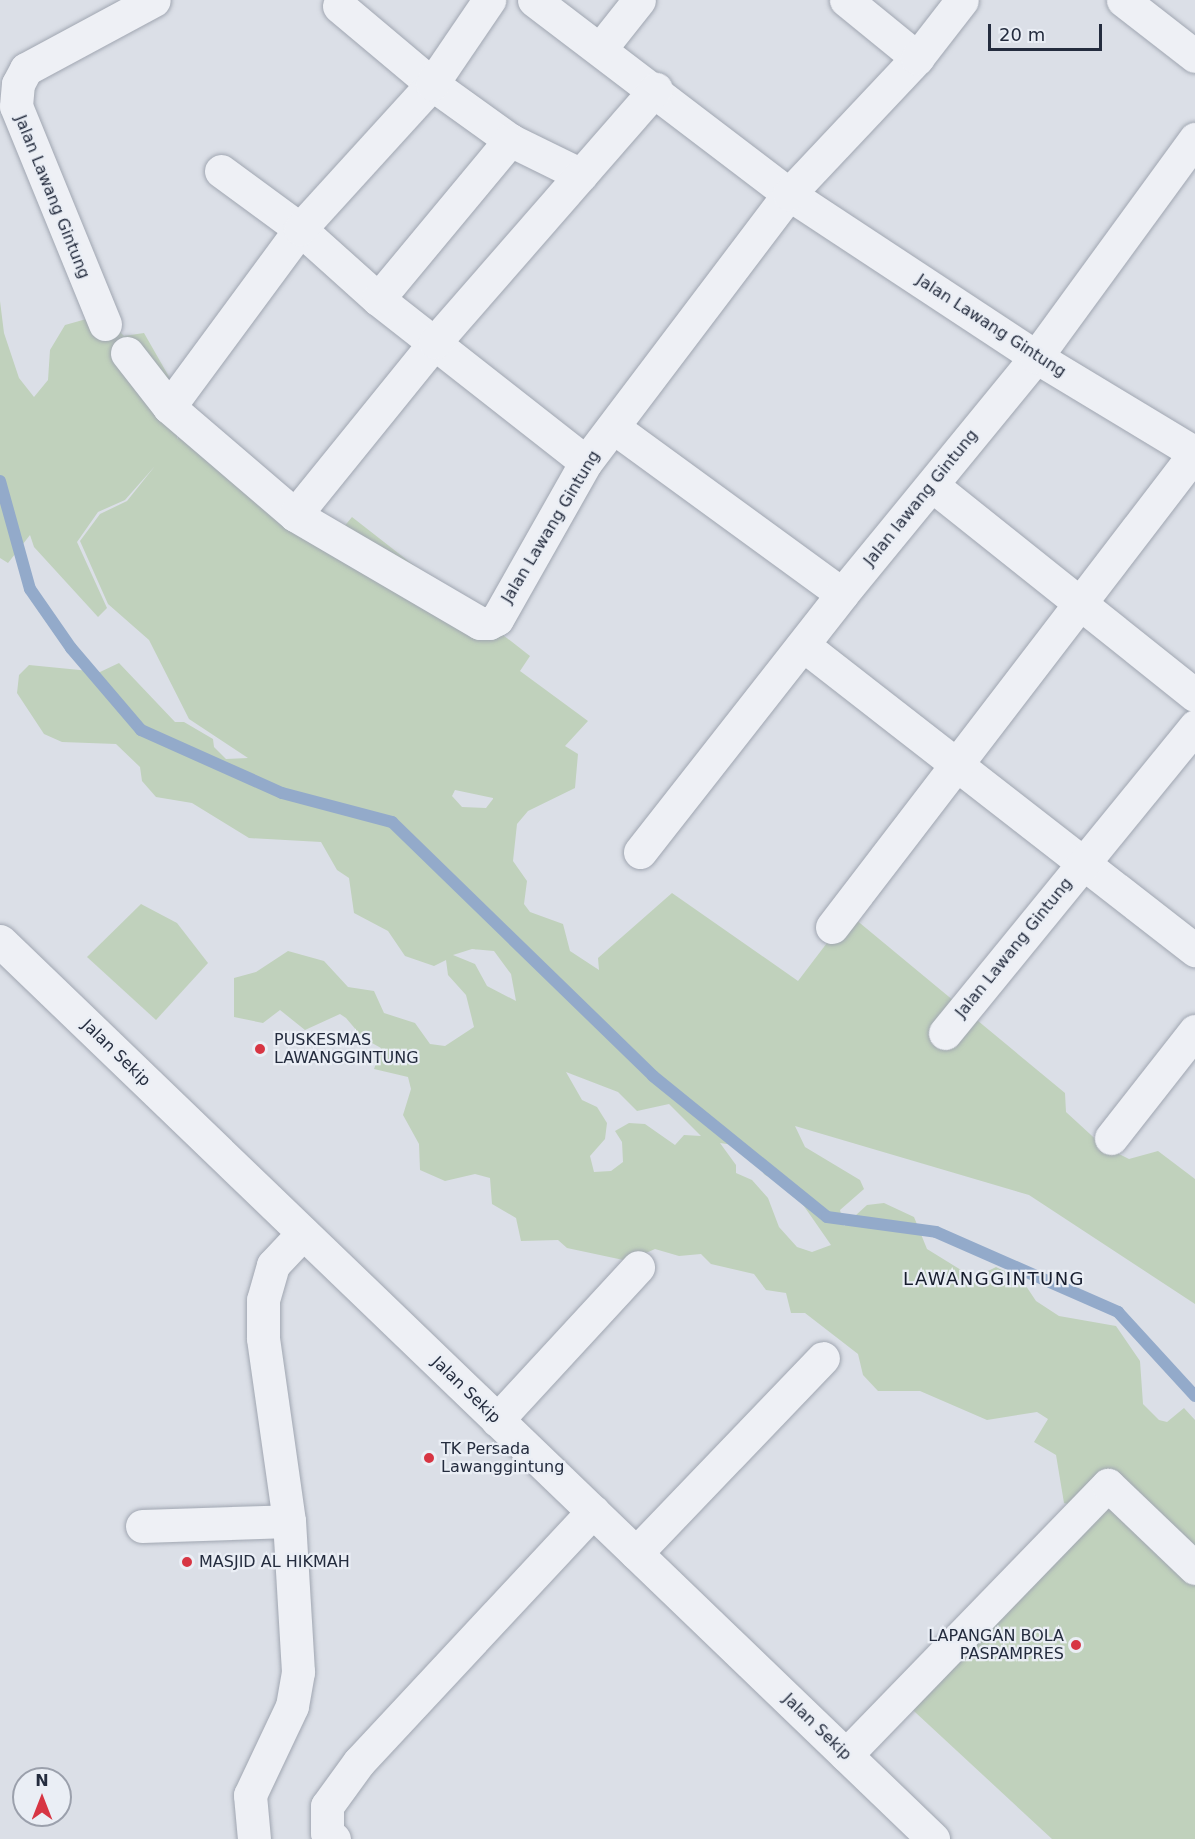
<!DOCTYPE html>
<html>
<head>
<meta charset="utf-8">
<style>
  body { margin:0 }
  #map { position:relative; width:1195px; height:1839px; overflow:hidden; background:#dbdfe7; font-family:"DejaVu Sans",sans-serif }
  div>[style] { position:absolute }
  .green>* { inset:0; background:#c0d1bc }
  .stream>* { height:12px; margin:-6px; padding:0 6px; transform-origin:6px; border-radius:6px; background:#93aaca }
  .roads { filter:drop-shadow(0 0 2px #a0a6b1) drop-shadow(0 0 2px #a0a6b1) }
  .minor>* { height:33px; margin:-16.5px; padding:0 16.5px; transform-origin:16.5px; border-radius:16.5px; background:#eef0f5 }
  .dots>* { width:16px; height:16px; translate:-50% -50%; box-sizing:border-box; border:3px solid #eaeef5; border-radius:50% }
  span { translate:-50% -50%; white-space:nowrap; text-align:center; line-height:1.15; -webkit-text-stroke:4.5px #eaeef5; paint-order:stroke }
  .street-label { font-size:16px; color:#242c3e }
  .poi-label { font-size:16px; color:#242c3e }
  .left { translate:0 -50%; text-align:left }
  .right { translate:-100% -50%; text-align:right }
  .neighbourhood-label { font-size:18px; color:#171d2e; letter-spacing:1.5px }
  .north { position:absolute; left:12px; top:1767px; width:60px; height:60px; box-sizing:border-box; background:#eaeef5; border:2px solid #9ba0ac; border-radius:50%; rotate:0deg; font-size:16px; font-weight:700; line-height:24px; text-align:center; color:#242c3e }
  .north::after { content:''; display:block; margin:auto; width:21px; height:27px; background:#d73543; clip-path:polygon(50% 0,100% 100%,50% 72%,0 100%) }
  .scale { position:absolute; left:988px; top:24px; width:114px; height:27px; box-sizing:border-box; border:3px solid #242c3e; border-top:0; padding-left:8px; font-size:18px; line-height:21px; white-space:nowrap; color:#242c3e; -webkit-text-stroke:4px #eaeef5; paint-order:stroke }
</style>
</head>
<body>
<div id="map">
  <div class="green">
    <div style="clip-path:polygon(evenodd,0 301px,4px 333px,19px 378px,34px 397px,48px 380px,50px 350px,65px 325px,90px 318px,113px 325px,124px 336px,144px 333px,180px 396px,177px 439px,198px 412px,332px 541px,352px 517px,530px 656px,520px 671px,588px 721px,565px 746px,578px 754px,575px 788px,528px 811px,517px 824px,513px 861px,527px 881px,524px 904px,530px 912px,563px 924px,570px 951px,599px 970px,598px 958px,672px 893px,798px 981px,849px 914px,1065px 1093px,1066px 1112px,1103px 1146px,1129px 1159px,1158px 1151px,1195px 1179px,1195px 1304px,1029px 1195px,795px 1126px,805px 1147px,860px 1180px,864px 1189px,840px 1210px,844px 1226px,867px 1205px,884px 1203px,914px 1217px,927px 1249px,974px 1278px,996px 1267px,1022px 1280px,1036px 1301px,1059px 1316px,1116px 1326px,1140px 1361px,1143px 1404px,1159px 1420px,1167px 1422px,1184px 1408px,1195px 1420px,1195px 1839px,1052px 1839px,902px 1700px,1117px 1484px,1083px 1508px,1064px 1503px,1056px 1455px,1034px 1442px,1048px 1419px,1037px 1412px,987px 1420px,920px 1391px,878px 1391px,863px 1375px,858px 1354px,805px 1313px,791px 1313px,786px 1293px,766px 1290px,754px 1274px,711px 1264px,701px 1254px,679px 1256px,655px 1249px,628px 1261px,567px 1248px,558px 1240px,521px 1241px,516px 1218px,492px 1204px,490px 1178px,475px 1174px,445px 1181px,420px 1170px,419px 1144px,403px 1115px,411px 1089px,408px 1077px,374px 1069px,381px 1048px,363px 1038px,346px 1018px,340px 1014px,305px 1030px,280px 1010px,263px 1023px,234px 1017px,234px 978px,256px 972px,288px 951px,324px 961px,348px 987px,374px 991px,384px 1013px,415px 1023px,430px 1044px,445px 1046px,474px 1027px,466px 995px,448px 975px,446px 960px,434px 966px,405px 956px,388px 931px,354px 913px,349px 878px,337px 870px,321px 842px,249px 838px,192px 803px,156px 797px,142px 781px,140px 767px,116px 744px,62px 742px,44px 734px,17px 693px,19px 675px,29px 665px,100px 672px,119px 663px,175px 722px,184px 722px,213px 739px,214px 747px,226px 759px,248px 758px,189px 719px,149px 640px,108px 604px,80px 541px,100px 514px,127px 501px,155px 466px,125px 500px,98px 512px,77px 542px,107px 608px,98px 617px,34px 547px,30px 535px,8px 563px,0 558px,0 301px,455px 790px,493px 798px,493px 799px,486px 808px,462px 807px,452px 796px,455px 790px,0 301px,472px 949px,494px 951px,511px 974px,516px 1001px,487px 986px,475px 964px,453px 955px,472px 949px,0 301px,566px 1072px,618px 1092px,637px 1111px,669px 1104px,701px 1136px,684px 1135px,675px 1145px,645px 1124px,629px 1123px,615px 1131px,622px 1142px,623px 1162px,611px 1171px,594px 1172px,590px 1156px,605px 1139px,607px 1123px,597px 1107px,582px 1100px,566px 1072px,0 301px,720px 1143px,740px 1146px,765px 1175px,790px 1186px,831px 1245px,812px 1252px,797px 1247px,779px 1227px,768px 1198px,752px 1180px,736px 1173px,736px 1165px,720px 1143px)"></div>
    <div style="clip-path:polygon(141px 904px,177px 923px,208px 963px,156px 1020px,87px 957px)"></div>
  </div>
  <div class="stream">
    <div style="left:0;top:481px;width:112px;rotate:74.5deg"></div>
    <div style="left:30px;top:589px;width:72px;rotate:55.2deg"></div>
    <div style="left:71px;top:648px;width:108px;rotate:49.5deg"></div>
    <div style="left:141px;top:730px;width:154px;rotate:24.1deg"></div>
    <div style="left:282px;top:793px;width:114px;rotate:14.8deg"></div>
    <div style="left:392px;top:822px;width:364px;rotate:44.2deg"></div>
    <div style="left:653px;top:1076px;width:224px;rotate:39deg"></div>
    <div style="left:827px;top:1217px;width:110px;rotate:7.8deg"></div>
    <div style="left:936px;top:1232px;width:199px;rotate:23.7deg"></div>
    <div style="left:1118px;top:1312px;width:114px;rotate:47.5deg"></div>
  </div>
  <div class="roads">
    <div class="minor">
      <div style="left:534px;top:0;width:320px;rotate:37.3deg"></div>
      <div style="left:789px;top:194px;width:296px;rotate:33.4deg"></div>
      <div style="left:1036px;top:357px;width:186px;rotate:31.1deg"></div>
      <div style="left:846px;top:0;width:92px;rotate:39.2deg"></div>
      <div style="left:1123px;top:0;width:91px;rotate:37.9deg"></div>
      <div style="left:339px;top:6px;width:121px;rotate:40deg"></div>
      <div style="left:432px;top:84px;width:96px;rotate:35.7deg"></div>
      <div style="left:510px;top:140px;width:79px;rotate:26.2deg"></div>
      <div style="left:601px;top:48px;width:61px;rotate:-51.6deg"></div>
      <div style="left:221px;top:171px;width:98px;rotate:36.3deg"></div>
      <div style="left:300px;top:229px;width:105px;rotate:41.9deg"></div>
      <div style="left:378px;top:299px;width:264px;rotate:38.1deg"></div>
      <div style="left:378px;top:299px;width:207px;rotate:-50.3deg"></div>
      <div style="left:105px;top:324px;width:235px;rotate:-112.2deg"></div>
      <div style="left:16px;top:106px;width:22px;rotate:-85deg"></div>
      <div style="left:18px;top:84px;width:17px;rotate:-62deg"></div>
      <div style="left:26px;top:69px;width:145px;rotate:-28.3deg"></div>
      <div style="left:127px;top:353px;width:68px;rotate:52.1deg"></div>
      <div style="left:169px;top:407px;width:166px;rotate:40.6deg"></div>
      <div style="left:295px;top:515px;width:214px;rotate:30.3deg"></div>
      <div style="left:480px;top:623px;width:9px"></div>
      <div style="left:489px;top:623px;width:9px;rotate:-27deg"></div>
      <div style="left:497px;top:619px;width:180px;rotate:-60.5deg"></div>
      <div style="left:586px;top:462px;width:336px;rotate:-52.9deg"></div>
      <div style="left:789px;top:194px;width:187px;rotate:-46.7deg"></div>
      <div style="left:917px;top:58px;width:73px;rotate:-52.2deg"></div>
      <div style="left:169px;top:407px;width:221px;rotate:-53.6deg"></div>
      <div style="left:300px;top:229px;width:196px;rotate:-47.7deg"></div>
      <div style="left:432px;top:84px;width:102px;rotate:-55.8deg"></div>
      <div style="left:613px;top:427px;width:283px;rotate:36.1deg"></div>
      <div style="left:933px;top:486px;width:335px;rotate:38.6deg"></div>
      <div style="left:295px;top:515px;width:223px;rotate:-51deg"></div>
      <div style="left:435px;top:342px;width:336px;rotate:-48.9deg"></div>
      <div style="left:803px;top:645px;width:497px;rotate:37.9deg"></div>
      <div style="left:640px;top:852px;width:328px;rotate:-51.9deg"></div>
      <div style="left:842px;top:594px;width:306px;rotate:-50.7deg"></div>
      <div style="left:1036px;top:357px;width:270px;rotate:-53.9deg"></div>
      <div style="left:832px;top:927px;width:597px;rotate:-52.55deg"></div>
      <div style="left:0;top:941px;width:1295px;rotate:43.9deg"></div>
      <div style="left:945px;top:1033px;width:396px;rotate:-50.8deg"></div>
      <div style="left:1111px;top:1138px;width:136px;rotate:-51.9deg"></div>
      <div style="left:497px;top:1420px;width:208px;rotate:-47.3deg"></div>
      <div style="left:142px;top:1526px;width:147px;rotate:-1.9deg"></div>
      <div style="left:636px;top:1553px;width:270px;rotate:-46.2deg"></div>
      <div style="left:846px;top:1755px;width:376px;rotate:-45.9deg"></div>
      <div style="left:1108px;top:1485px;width:120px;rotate:43.7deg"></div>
      <div style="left:254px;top:1839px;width:44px;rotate:-95.2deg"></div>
      <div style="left:250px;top:1795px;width:98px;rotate:-64.7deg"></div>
      <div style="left:292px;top:1706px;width:35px;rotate:-80deg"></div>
      <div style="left:298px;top:1672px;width:151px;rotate:-93.4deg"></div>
      <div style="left:289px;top:1521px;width:185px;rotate:-98.1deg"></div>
      <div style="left:263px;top:1338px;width:38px;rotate:-90deg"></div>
      <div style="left:263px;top:1300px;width:36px;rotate:-74deg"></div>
      <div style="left:273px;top:1265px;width:44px;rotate:-46.8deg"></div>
      <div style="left:334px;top:1839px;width:9px;rotate:-139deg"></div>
      <div style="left:327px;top:1833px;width:27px;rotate:-90deg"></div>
      <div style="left:327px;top:1806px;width:54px;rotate:-54deg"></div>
      <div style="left:359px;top:1762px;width:343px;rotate:-47deg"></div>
    </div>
  </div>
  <div class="dots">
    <div style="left:260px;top:1049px;background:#d73543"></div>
    <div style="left:429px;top:1458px;background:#d73543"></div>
    <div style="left:187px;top:1562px;background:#d73543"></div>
    <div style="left:1076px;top:1645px;background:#d73543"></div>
  </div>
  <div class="street-label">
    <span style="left:52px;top:197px;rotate:68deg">Jalan Lawang Gintung</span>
    <span style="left:991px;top:326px;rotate:33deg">Jalan Lawang Gintung</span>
    <span style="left:921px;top:498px;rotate:-51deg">Jalan lawang Gintung</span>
    <span style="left:551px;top:527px;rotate:-59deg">Jalan Lawang Gintung</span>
    <span style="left:1014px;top:948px;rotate:-51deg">Jalan Lawang Gintung</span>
    <span style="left:116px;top:1053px;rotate:44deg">Jalan Sekip</span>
    <span style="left:466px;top:1390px;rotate:44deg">Jalan Sekip</span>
    <span style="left:817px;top:1727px;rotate:44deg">Jalan Sekip</span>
  </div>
  <div class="poi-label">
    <span class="left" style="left:274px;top:1049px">PUSKESMAS<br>LAWANGGINTUNG</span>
    <span class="left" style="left:441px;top:1458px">TK Persada<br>Lawanggintung</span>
    <span class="left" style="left:199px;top:1562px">MASJID AL HIKMAH</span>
    <span class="right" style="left:1064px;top:1645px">LAPANGAN BOLA<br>PASPAMPRES</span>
  </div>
  <div class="neighbourhood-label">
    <span style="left:994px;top:1279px">LAWANGGINTUNG</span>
  </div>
  <div class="north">N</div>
  <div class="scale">20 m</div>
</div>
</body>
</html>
